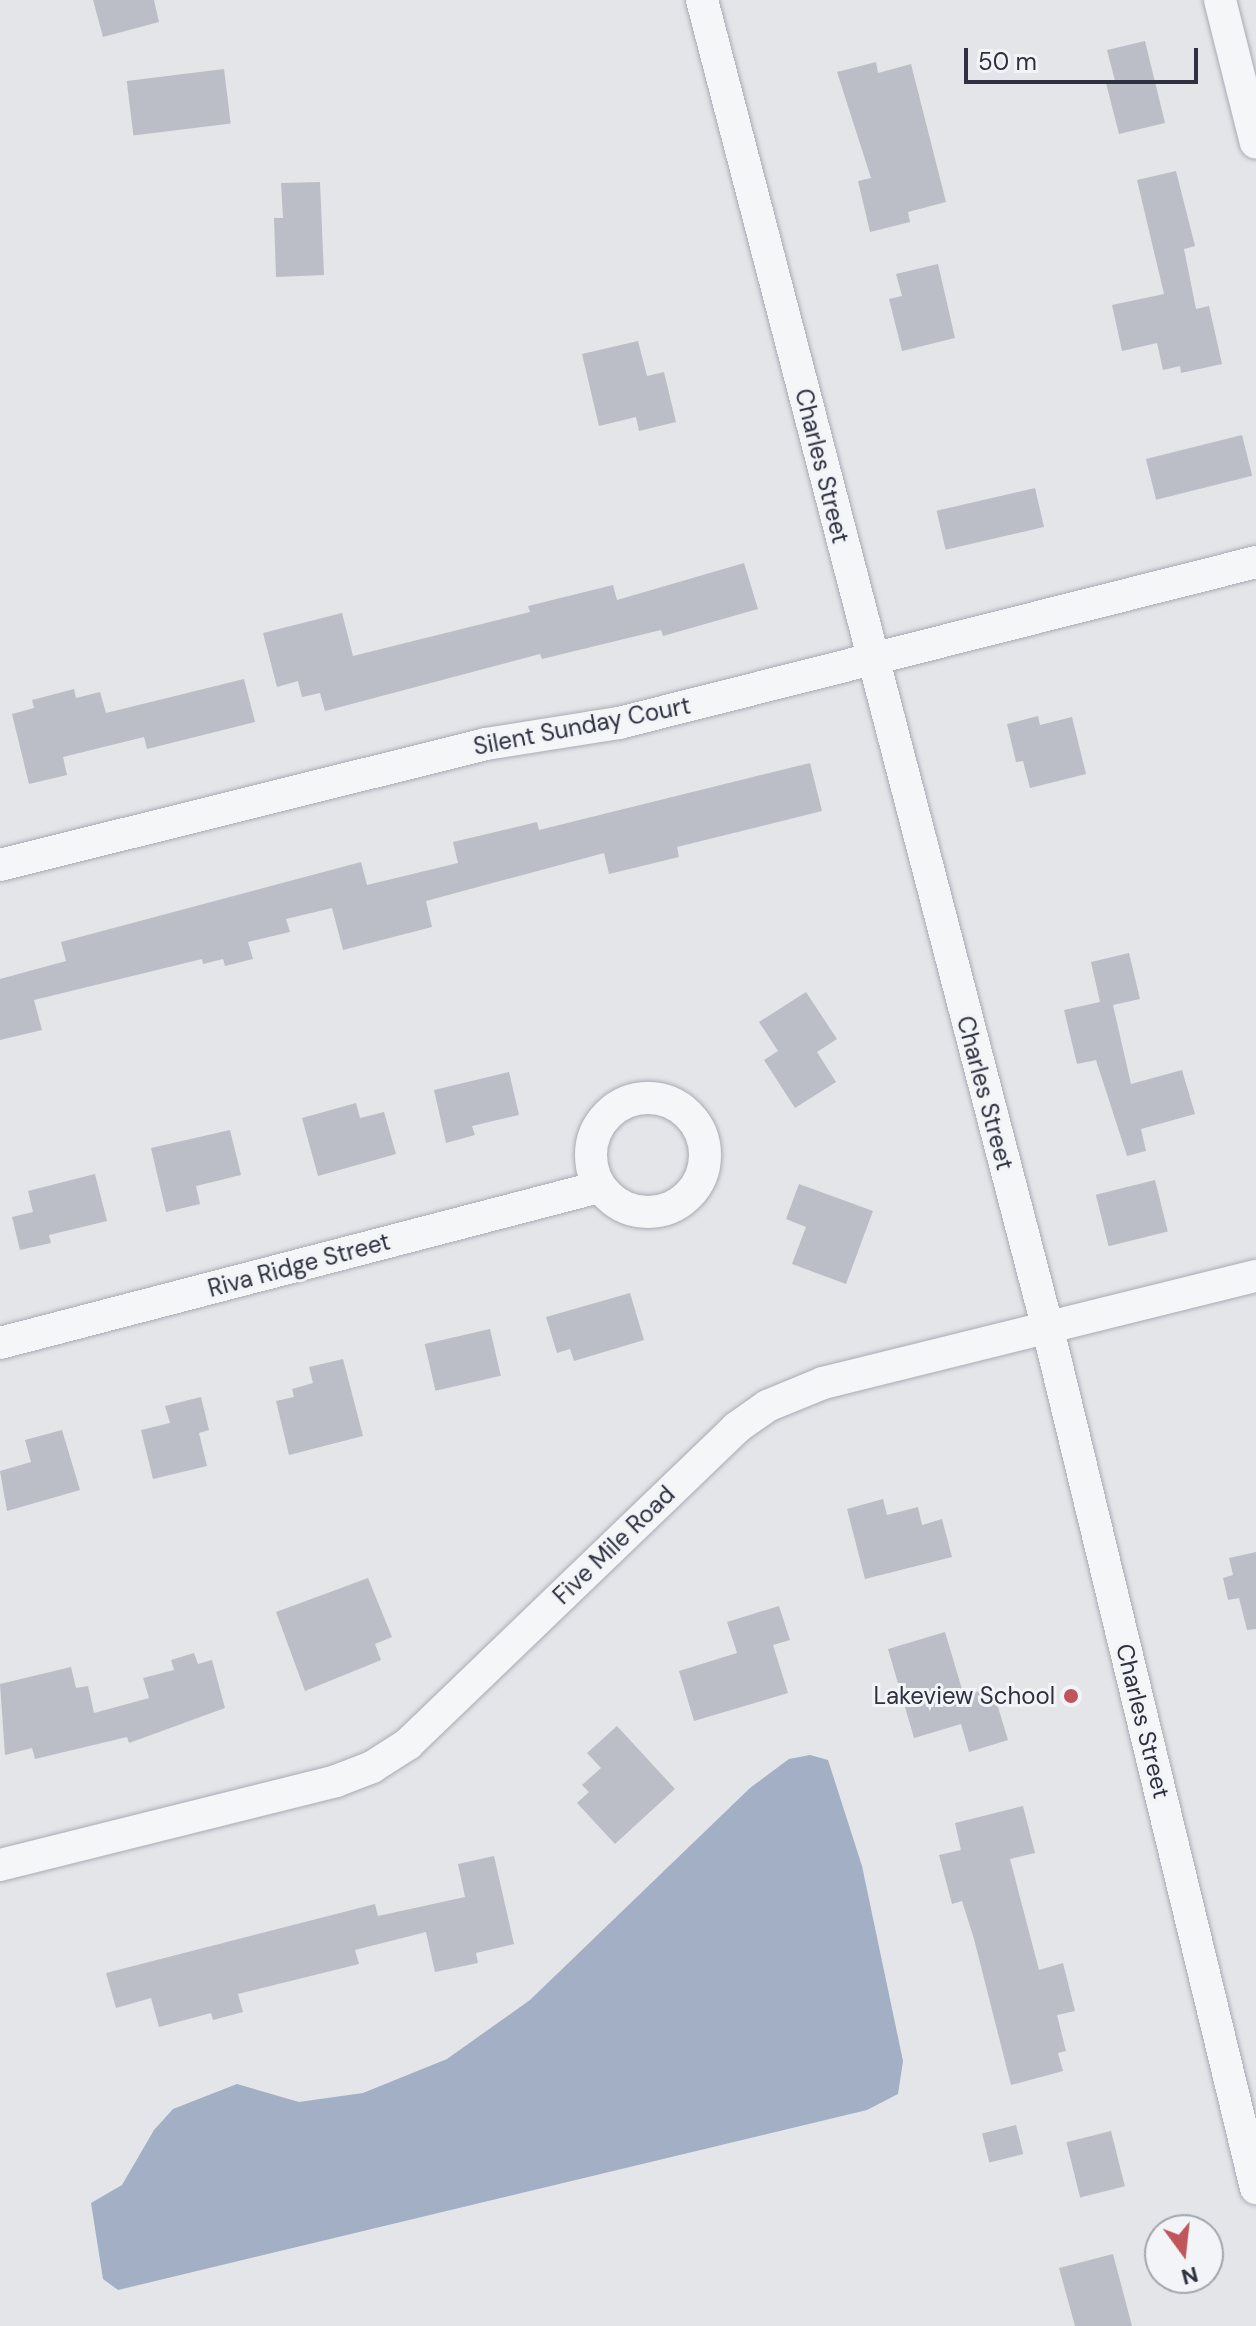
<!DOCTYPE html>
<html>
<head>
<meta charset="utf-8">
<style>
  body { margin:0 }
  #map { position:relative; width:1256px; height:2326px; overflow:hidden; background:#e3e5e9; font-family:"DM Sans",sans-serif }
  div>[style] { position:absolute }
  .water>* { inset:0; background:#a2afc5 }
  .building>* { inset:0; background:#bbbec6; transform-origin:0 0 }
  .roads { filter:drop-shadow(0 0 2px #a9abb3) drop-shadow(0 0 2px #a9abb3) }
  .minor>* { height:32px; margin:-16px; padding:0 16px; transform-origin:16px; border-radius:16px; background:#f5f6f8 }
  .minor>.ring { margin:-16px; padding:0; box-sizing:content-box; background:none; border:32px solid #f5f6f8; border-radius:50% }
  .dots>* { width:22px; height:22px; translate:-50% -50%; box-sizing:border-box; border:4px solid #f2f4f7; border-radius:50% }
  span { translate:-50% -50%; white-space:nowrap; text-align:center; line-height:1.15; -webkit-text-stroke:6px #f2f4f7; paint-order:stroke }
  .street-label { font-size:24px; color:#2d3140 }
  .poi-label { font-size:24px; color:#2d3140 }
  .right { translate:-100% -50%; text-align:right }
  .north { position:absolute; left:1144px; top:2214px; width:80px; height:80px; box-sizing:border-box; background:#f2f4f7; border:2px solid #a3a6ae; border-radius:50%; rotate:165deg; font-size:22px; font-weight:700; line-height:32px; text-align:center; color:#2d3140 }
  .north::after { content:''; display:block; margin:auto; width:28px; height:36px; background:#c0565b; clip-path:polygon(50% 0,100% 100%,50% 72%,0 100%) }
  .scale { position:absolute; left:964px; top:48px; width:234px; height:36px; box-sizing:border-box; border:4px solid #2d3140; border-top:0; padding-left:10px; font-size:24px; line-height:28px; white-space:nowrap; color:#2d3140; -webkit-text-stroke:6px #f2f4f7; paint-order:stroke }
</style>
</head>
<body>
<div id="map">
  <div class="water">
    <div style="clip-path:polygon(810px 1755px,828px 1760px,862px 1866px,903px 2061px,898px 2094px,867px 2110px,118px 2290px,103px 2279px,91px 2203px,122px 2185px,154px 2130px,173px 2109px,237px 2084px,299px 2102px,363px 2093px,447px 2059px,530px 2000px,750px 1788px,789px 1759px)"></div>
  </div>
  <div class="building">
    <div style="clip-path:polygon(93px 0,154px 0,159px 22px,103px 37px)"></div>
    <div style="clip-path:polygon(1145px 41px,1165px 123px,1119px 134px,1106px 83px,1115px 81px,1107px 50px)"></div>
    <div style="clip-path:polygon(876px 62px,878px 73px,911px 64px,946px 202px,908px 212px,910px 222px,870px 232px,858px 181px,871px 178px,837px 72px)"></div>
    <div style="left:224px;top:69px;width:55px;height:98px;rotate:83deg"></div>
    <div style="clip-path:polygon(1176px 171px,1195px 246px,1184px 249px,1196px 309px,1209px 306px,1222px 364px,1181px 373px,1180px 366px,1163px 370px,1157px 343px,1122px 351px,1112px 305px,1164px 294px,1137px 180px)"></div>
    <div style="clip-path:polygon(320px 182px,324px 275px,276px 277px,274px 218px,283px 218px,281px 183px)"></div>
    <div style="clip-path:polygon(938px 264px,955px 338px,902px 351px,889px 299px,902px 296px,896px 274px)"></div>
    <div style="clip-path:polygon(638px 341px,647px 376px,664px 372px,676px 422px,639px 431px,636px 417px,599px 426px,582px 354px)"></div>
    <div style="left:1242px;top:435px;width:42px;height:99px;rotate:76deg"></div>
    <div style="left:1035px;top:488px;width:40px;height:101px;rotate:77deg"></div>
    <div style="clip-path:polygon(744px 563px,758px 609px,663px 636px,661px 630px,542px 659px,540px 654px,325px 711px,320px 693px,302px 697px,298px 681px,277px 687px,263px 633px,342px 613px,353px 656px,530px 612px,528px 606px,613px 585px,617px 600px)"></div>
    <div style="clip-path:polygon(244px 679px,255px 722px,147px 749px,144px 737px,63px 757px,67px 775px,29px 784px,12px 714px,34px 708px,32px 700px,74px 689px,76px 698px,100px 692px,106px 713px)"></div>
    <div style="clip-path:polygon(1038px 716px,1040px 725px,1072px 717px,1086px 774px,1030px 788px,1023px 761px,1016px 762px,1007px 724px)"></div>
    <div style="clip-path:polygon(810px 763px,822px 811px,677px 847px,679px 857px,609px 874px,604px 853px,426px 901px,432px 927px,343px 950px,332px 908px,286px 919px,290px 932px,248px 942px,253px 959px,225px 966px,223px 959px,203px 964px,202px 959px,34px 1000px,42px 1030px,0 1040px,0 979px,66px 961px,61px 942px,361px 862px,367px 885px,458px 863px,453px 842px,537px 822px,539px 830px)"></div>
    <div style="clip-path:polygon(1129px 953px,1140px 999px,1113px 1005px,1131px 1084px,1182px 1070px,1195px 1114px,1141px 1129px,1146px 1151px,1127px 1156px,1096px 1060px,1077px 1064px,1064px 1010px,1100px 1002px,1091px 962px)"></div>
    <div style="clip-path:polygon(806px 992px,837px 1039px,817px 1052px,836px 1082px,795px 1108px,764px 1060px,778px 1051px,759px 1022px)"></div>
    <div style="clip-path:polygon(509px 1072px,519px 1115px,472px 1126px,475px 1135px,446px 1143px,434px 1090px)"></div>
    <div style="clip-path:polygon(356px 1103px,360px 1118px,384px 1112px,396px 1154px,318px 1176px,302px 1118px)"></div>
    <div style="clip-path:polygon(230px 1130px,241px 1175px,196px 1186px,200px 1204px,166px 1212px,151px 1148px)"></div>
    <div style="clip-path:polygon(95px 1174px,107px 1221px,49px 1235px,51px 1243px,20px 1250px,12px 1217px,33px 1212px,28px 1191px)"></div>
    <div style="left:1155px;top:1180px;width:53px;height:61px;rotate:76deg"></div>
    <div style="clip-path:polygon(799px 1184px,873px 1211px,846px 1284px,792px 1264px,806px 1227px,786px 1219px)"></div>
    <div style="clip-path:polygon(630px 1293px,644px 1340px,574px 1361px,570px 1349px,557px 1353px,546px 1317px)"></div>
    <div style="left:490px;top:1329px;width:48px;height:67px;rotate:77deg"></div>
    <div style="clip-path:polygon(343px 1359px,363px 1436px,289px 1455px,276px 1401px,294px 1397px,292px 1389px,313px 1383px,309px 1367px)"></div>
    <div style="clip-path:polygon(201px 1397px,209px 1430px,199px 1433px,207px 1466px,153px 1479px,141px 1430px,170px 1423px,165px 1406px)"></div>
    <div style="clip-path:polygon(62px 1430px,80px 1490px,7px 1511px,0 1471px,31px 1462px,25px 1440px)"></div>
    <div style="clip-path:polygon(883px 1499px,887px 1515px,918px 1507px,922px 1525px,942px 1519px,952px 1557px,865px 1579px,847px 1509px)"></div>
    <div style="clip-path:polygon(1256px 1552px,1256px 1629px,1247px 1630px,1239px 1598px,1228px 1600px,1223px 1578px,1233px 1575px,1229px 1558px)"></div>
    <div style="clip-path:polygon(368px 1578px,392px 1637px,375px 1644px,381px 1660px,305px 1691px,276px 1612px)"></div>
    <div style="clip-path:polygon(779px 1606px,790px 1640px,773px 1645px,788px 1693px,694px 1721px,679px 1671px,737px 1653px,727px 1622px)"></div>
    <div style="clip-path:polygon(945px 1632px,964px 1696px,992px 1687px,1008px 1740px,969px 1752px,961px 1724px,914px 1738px,888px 1649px)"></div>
    <div style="clip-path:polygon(194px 1653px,198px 1664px,212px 1660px,225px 1708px,129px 1743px,127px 1737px,35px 1759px,32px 1748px,5px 1755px,0 1684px,71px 1667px,76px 1688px,88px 1686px,94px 1713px,149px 1698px,143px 1678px,174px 1670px,171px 1660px)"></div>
    <div style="clip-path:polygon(617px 1726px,675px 1789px,615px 1844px,577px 1803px,589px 1792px,582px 1785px,601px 1768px,587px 1753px)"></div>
    <div style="clip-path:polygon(1023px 1806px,1035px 1853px,1010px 1859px,1039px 1970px,1063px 1963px,1075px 2011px,1057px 2015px,1066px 2051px,1058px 2053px,1063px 2071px,1011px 2085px,974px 1939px,962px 1901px,952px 1904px,939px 1855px,961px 1850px,955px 1823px)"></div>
    <div style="clip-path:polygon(494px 1856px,514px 1944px,476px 1953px,478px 1963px,435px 1972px,426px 1932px,355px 1950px,359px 1964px,238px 1994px,243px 2012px,213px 2020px,211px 2013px,159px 2027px,151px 1998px,116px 2008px,106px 1973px,375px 1904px,378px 1916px,465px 1897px,458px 1864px)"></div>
    <div style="left:1016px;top:2125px;width:30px;height:35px;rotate:76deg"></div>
    <div style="left:1111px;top:2131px;width:57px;height:46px;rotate:76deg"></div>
    <div style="clip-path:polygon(1113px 2254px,1132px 2326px,1075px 2326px,1059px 2268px)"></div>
  </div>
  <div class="roads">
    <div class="minor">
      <div style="left:702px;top:0;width:1373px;rotate:75.41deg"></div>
      <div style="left:1048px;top:1329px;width:884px;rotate:76.39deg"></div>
      <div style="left:1220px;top:0;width:147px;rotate:75.9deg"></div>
      <div style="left:0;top:865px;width:501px;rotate:-13.98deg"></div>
      <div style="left:486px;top:744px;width:135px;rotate:-9deg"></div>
      <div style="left:619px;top:723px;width:657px;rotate:-14.18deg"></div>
      <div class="ring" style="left:591px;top:1098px;width:82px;height:82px"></div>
      <div style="left:0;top:1343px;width:619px;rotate:-14.6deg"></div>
      <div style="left:0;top:1865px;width:346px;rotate:-14deg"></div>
      <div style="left:336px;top:1781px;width:39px;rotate:-21deg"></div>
      <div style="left:372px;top:1767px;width:43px;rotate:-32.6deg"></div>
      <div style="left:408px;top:1744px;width:455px;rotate:-43.9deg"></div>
      <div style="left:736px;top:1428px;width:38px;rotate:-35deg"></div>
      <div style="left:767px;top:1406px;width:61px;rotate:-22.3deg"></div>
      <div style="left:823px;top:1383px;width:446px;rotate:-13.9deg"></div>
    </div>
  </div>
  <div class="dots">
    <div style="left:1071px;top:1696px;background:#c0565b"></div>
  </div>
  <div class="street-label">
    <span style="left:822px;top:466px;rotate:76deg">Charles Street</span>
    <span style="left:582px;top:726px;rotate:-11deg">Silent Sunday Court</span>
    <span style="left:985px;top:1093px;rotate:75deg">Charles Street</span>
    <span style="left:299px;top:1265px;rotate:-15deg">Riva Ridge Street</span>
    <span style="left:614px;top:1545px;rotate:-44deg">Five Mile Road</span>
    <span style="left:1143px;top:1721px;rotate:76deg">Charles Street</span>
  </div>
  <div class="poi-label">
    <span class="right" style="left:1055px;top:1696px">Lakeview School</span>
  </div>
  <div class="north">N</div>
  <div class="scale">50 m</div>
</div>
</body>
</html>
